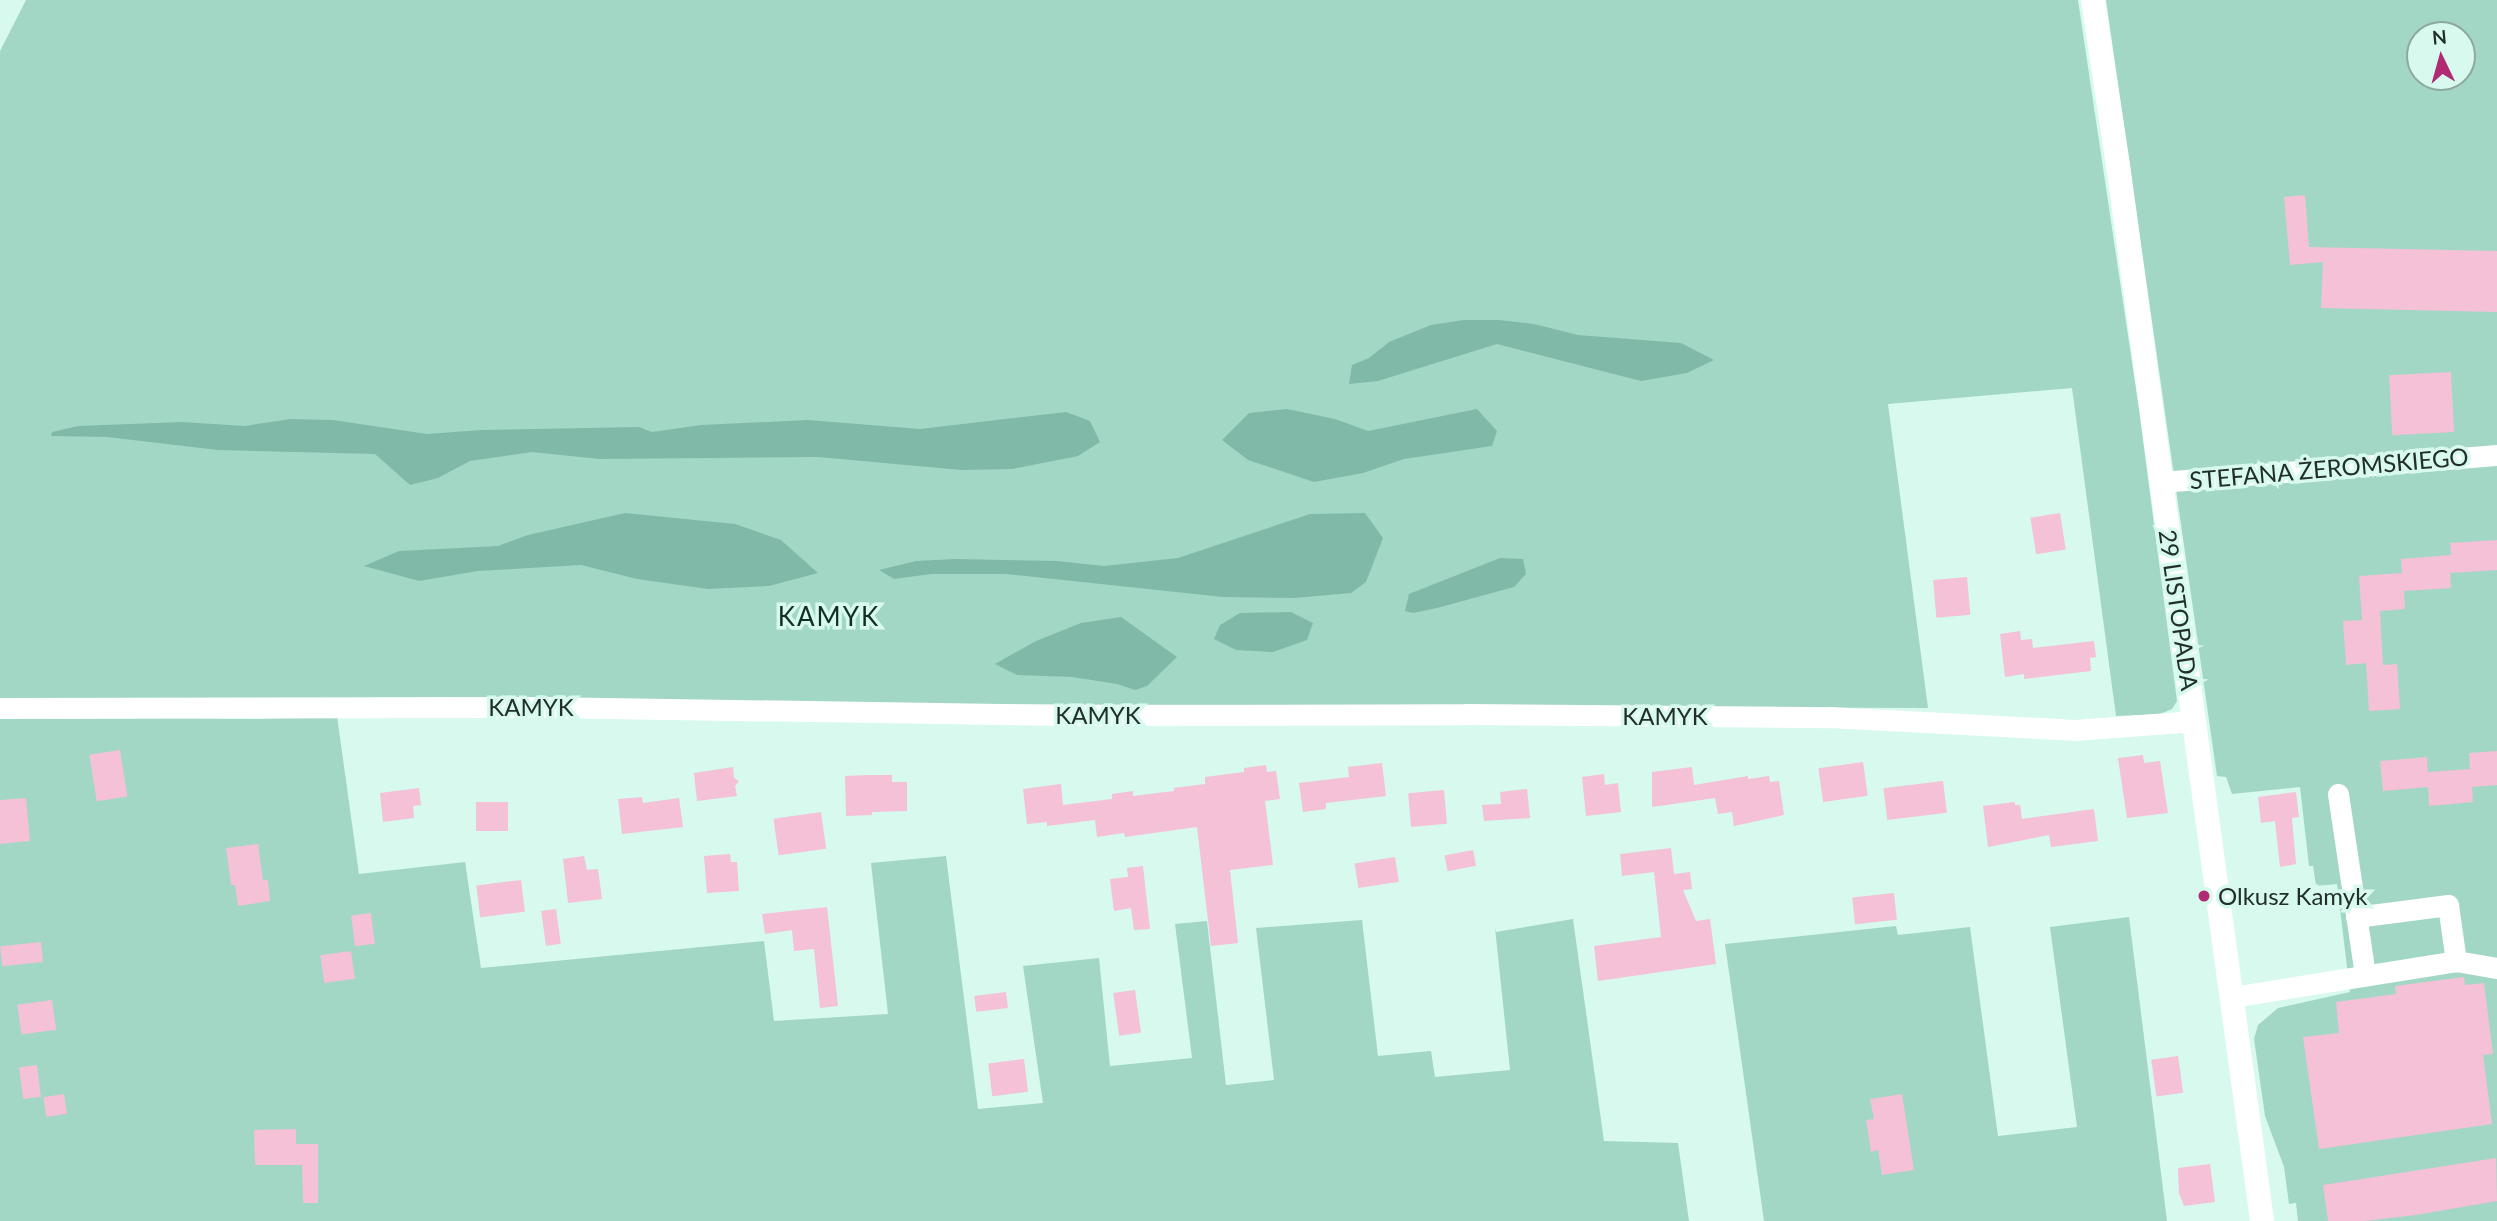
<!DOCTYPE html>
<html>
<head>
<meta charset="utf-8">
<style>
  body { margin:0 }
  #map { position:relative; width:2497px; height:1221px; overflow:hidden; background:#d7f9ee; font-family:Lato,sans-serif }
  div>[style] { position:absolute }
  .green>* { inset:0; background:#a2d7c6 }
  .forest>* { inset:0; background:#81b9a8 }
  .building>* { inset:0; background:#f4c1d6; transform-origin:0 0 }
  .minor>* { height:21px; margin:-10.5px; padding:0 10.5px; transform-origin:10.5px; border-radius:10.5px; background:#fff }
  .tertiary>* { height:24px; margin:-12px; padding:0 12px; transform-origin:12px; border-radius:12px; background:#fff }
  .dots>* { width:19px; height:19px; translate:-50% -50%; box-sizing:border-box; border:4px solid #d7f9ee; border-radius:50% }
  span { translate:-50% -50%; white-space:nowrap; text-align:center; line-height:1.15; -webkit-text-stroke:7px #d7f9ee; paint-order:stroke }
  .street-label { font-size:24px; color:#212e2a }
  .poi-label { font-size:24px; color:#212e2a }
  .left { translate:0 -50%; text-align:left }
  .neighbourhood-label { font-size:26px; color:#122f27; letter-spacing:2px }
  .north { position:absolute; left:2406px; top:21px; width:70px; height:70px; box-sizing:border-box; background:#d7f9ee; border:2px solid #8ea8a0; border-radius:50%; rotate:355deg; font-size:19px; font-weight:700; line-height:28px; text-align:center; color:#212e2a }
  .north::after { content:''; display:block; margin:auto; width:24px; height:32px; background:#b02b72; clip-path:polygon(50% 0,100% 100%,50% 72%,0 100%) }
</style>
</head>
<body>
<div id="map">
  <div class="green">
    <div style="clip-path:polygon(26px 0,2078px 0,2139px 409px,2177px 701px,2172px 709px,2160px 714px,2116px 716px,2072px 388px,1888px 404px,1928px 708px,0 700px,0 51px)"></div>
    <div style="clip-path:polygon(evenodd,2106px 0,2497px 0,2497px 1221px,2298px 1221px,2296px 1203px,2289px 1204px,2284px 1167px,2265px 1116px,2254px 1039px,2258px 1025px,2278px 1008px,2350px 992px,2337px 884px,2316px 886px,2313px 866px,2309px 866px,2300px 787px,2232px 794px,2226px 777px,2217px 776px,2106px 0,2420px 35px,2462px 35px,2462px 77px,2420px 77px,2420px 35px)"></div>
    <div style="clip-path:polygon(23px 716px,260px 719px,337px 716px,359px 874px,465px 862px,481px 968px,764px 941px,774px 1021px,888px 1014px,871px 863px,946px 856px,978px 1109px,1043px 1103px,1023px 966px,1099px 958px,1110px 1066px,1192px 1058px,1175px 924px,1207px 921px,1226px 1085px,1274px 1080px,1256px 928px,1362px 920px,1378px 1056px,1431px 1051px,1435px 1077px,1510px 1070px,1495px 928px,1496px 932px,1573px 919px,1604px 1141px,1678px 1143px,1689px 1221px,0 1221px,0 718px)"></div>
    <div style="clip-path:polygon(2129px 917px,2167px 1221px,1764px 1221px,1725px 944px,1896px 926px,1898px 935px,1970px 927px,1998px 1136px,2077px 1127px,2050px 927px)"></div>
  </div>
  <div class="forest">
    <div style="clip-path:polygon(1464px 320px,1499px 320px,1534px 324px,1578px 335px,1681px 343px,1714px 360px,1687px 373px,1641px 381px,1497px 344px,1378px 381px,1349px 384px,1352px 365px,1369px 358px,1389px 342px,1431px 325px)"></div>
    <div style="clip-path:polygon(1287px 409px,1335px 419px,1368px 431px,1477px 409px,1497px 431px,1492px 446px,1404px 459px,1363px 473px,1314px 482px,1248px 460px,1222px 440px,1249px 413px)"></div>
    <div style="clip-path:polygon(1066px 412px,1090px 421px,1100px 442px,1078px 456px,1012px 469px,961px 470px,818px 457px,599px 459px,532px 452px,470px 461px,438px 478px,410px 485px,375px 454px,218px 450px,107px 437px,51px 436px,52px 432px,78px 426px,182px 422px,245px 426px,290px 419px,333px 420px,427px 434px,481px 430px,639px 427px,652px 432px,701px 425px,808px 420px,920px 429px)"></div>
    <div style="clip-path:polygon(625px 513px,735px 524px,781px 540px,818px 573px,769px 586px,708px 589px,637px 579px,581px 565px,478px 571px,419px 581px,364px 566px,399px 551px,498px 546px,528px 535px)"></div>
    <div style="clip-path:polygon(1365px 513px,1383px 538px,1366px 582px,1351px 593px,1295px 598px,1223px 597px,1006px 574px,931px 574px,894px 579px,879px 570px,916px 561px,955px 559px,1057px 561px,1104px 566px,1178px 558px,1310px 514px)"></div>
    <div style="clip-path:polygon(1500px 558px,1523px 559px,1526px 574px,1514px 587px,1437px 608px,1413px 613px,1405px 611px,1409px 594px)"></div>
    <div style="clip-path:polygon(1291px 612px,1313px 623px,1307px 640px,1273px 652px,1236px 650px,1214px 639px,1220px 625px,1240px 613px)"></div>
    <div style="clip-path:polygon(1121px 617px,1177px 657px,1147px 686px,1135px 690px,1117px 684px,1072px 677px,1017px 675px,995px 664px,1036px 641px,1081px 623px)"></div>
  </div>
  <div class="building">
    <div style="clip-path:polygon(2305px 195px,2309px 247px,2497px 251px,2497px 312px,2321px 308px,2323px 262px,2290px 265px,2284px 197px)"></div>
    <div style="left:2451px;top:372px;width:60px;height:62px;rotate:87deg"></div>
    <div style="left:2060px;top:513px;width:37px;height:30px;rotate:81deg"></div>
    <div style="clip-path:polygon(2497px 540px,2497px 570px,2450px 573px,2451px 588px,2404px 591px,2405px 609px,2380px 611px,2383px 665px,2397px 664px,2400px 709px,2369px 711px,2366px 663px,2346px 665px,2343px 621px,2362px 620px,2359px 576px,2402px 573px,2401px 559px,2451px 555px,2450px 543px)"></div>
    <div style="left:1967px;top:577px;width:38px;height:34px;rotate:85deg"></div>
    <div style="clip-path:polygon(2020px 631px,2021px 640px,2032px 639px,2033px 648px,2094px 641px,2096px 657px,2090px 658px,2091px 671px,2024px 679px,2024px 674px,2005px 677px,2000px 634px)"></div>
    <div style="left:120px;top:750px;width:47px;height:31px;rotate:81deg"></div>
    <div style="clip-path:polygon(2497px 751px,2497px 785px,2472px 787px,2473px 802px,2429px 806px,2428px 787px,2383px 791px,2380px 761px,2427px 757px,2428px 772px,2470px 769px,2469px 753px)"></div>
    <div style="clip-path:polygon(2143px 755px,2144px 763px,2160px 761px,2168px 813px,2127px 818px,2118px 758px)"></div>
    <div style="left:1863px;top:762px;width:34px;height:45px;rotate:82deg"></div>
    <div style="clip-path:polygon(1382px 763px,1386px 796px,1326px 803px,1326px 809px,1303px 812px,1299px 783px,1349px 777px,1348px 767px)"></div>
    <div style="clip-path:polygon(1266px 765px,1267px 772px,1276px 771px,1280px 799px,1265px 801px,1273px 865px,1230px 870px,1238px 943px,1211px 946px,1197px 827px,1125px 837px,1124px 833px,1097px 837px,1095px 820px,1047px 826px,1047px 822px,1027px 824px,1023px 789px,1061px 784px,1063px 805px,1112px 799px,1112px 794px,1133px 791px,1133px 796px,1174px 791px,1174px 788px,1205px 784px,1205px 777px,1244px 772px,1244px 768px)"></div>
    <div style="clip-path:polygon(733px 767px,734px 778px,739px 781px,735px 786px,737px 796px,697px 801px,694px 773px)"></div>
    <div style="clip-path:polygon(1692px 767px,1694px 785px,1748px 776px,1748px 779px,1769px 776px,1770px 782px,1779px 781px,1784px 815px,1734px 826px,1732px 812px,1718px 814px,1715px 798px,1652px 807px,1652px 772px)"></div>
    <div style="clip-path:polygon(1604px 774px,1605px 785px,1618px 783px,1621px 812px,1586px 816px,1582px 777px)"></div>
    <div style="clip-path:polygon(870px 775px,892px 775px,892px 782px,907px 782px,907px 811px,872px 812px,872px 815px,846px 816px,845px 776px)"></div>
    <div style="left:1943px;top:781px;width:32px;height:60px;rotate:83deg"></div>
    <div style="clip-path:polygon(419px 788px,421px 805px,413px 806px,414px 818px,383px 822px,380px 793px)"></div>
    <div style="clip-path:polygon(1527px 789px,1530px 818px,1484px 821px,1482px 805px,1501px 804px,1500px 792px)"></div>
    <div style="left:1444px;top:790px;width:34px;height:36px;rotate:85deg"></div>
    <div style="clip-path:polygon(2296px 792px,2299px 817px,2292px 818px,2296px 864px,2280px 867px,2275px 821px,2261px 823px,2258px 797px)"></div>
    <div style="clip-path:polygon(642px 797px,643px 803px,679px 798px,683px 827px,622px 834px,618px 799px)"></div>
    <div style="clip-path:polygon(26px 798px,30px 841px,0 844px,0 800px)"></div>
    <div style="left:508px;top:802px;width:29px;height:32px;rotate:90deg"></div>
    <div style="clip-path:polygon(2015px 802px,2015px 805px,2020px 805px,2022px 819px,2094px 809px,2098px 841px,2051px 847px,2049px 835px,1988px 847px,1983px 806px)"></div>
    <div style="left:821px;top:812px;width:37px;height:48px;rotate:82deg"></div>
    <div style="clip-path:polygon(258px 844px,263px 880px,268px 880px,270px 901px,238px 906px,235px 885px,231px 885px,226px 848px)"></div>
    <div style="clip-path:polygon(1671px 848px,1674px 874px,1690px 872px,1692px 889px,1683px 890px,1696px 921px,1710px 919px,1716px 964px,1598px 981px,1594px 946px,1661px 937px,1654px 872px,1622px 876px,1620px 854px)"></div>
    <div style="left:1473px;top:850px;width:16px;height:29px;rotate:79deg"></div>
    <div style="clip-path:polygon(730px 854px,731px 862px,737px 862px,739px 891px,707px 893px,704px 856px)"></div>
    <div style="clip-path:polygon(584px 856px,587px 870px,598px 869px,602px 899px,568px 903px,563px 859px)"></div>
    <div style="left:1395px;top:857px;width:25px;height:41px;rotate:81deg"></div>
    <div style="clip-path:polygon(1143px 866px,1150px 929px,1134px 930px,1131px 908px,1114px 911px,1110px 879px,1128px 877px,1127px 868px)"></div>
    <div style="left:521px;top:880px;width:32px;height:45px;rotate:83deg"></div>
    <div style="left:1894px;top:893px;width:27px;height:42px;rotate:84deg"></div>
    <div style="clip-path:polygon(827px 907px,838px 1006px,820px 1008px,814px 949px,794px 951px,792px 930px,765px 934px,762px 914px)"></div>
    <div style="left:556px;top:909px;width:35px;height:15px;rotate:82deg"></div>
    <div style="left:371px;top:913px;width:31px;height:20px;rotate:83deg"></div>
    <div style="left:41px;top:942px;width:20px;height:41px;rotate:84deg"></div>
    <div style="left:351px;top:951px;width:28px;height:31px;rotate:82deg"></div>
    <div style="clip-path:polygon(2464px 977px,2465px 985px,2484px 983px,2493px 1054px,2483px 1055px,2492px 1124px,2319px 1149px,2303px 1037px,2339px 1033px,2336px 1002px,2396px 994px,2395px 986px)"></div>
    <div style="left:1135px;top:990px;width:43px;height:22px;rotate:82deg"></div>
    <div style="left:1006px;top:992px;width:16px;height:32px;rotate:83deg"></div>
    <div style="left:52px;top:1000px;width:30px;height:35px;rotate:82deg"></div>
    <div style="left:2178px;top:1056px;width:37px;height:27px;rotate:82deg"></div>
    <div style="left:1024px;top:1059px;width:33px;height:36px;rotate:83deg"></div>
    <div style="left:37px;top:1065px;width:32px;height:18px;rotate:83deg"></div>
    <div style="left:64px;top:1094px;width:20px;height:21px;rotate:81deg"></div>
    <div style="clip-path:polygon(1902px 1094px,1914px 1170px,1882px 1175px,1878px 1150px,1871px 1152px,1866px 1120px,1874px 1119px,1870px 1099px)"></div>
    <div style="clip-path:polygon(296px 1129px,296px 1144px,318px 1144px,318px 1203px,303px 1203px,302px 1165px,255px 1165px,254px 1130px)"></div>
    <div style="clip-path:polygon(2496px 1158px,2497px 1201px,2416px 1215px,2364px 1221px,2328px 1221px,2323px 1185px)"></div>
    <div style="clip-path:polygon(2210px 1164px,2215px 1202px,2184px 1206px,2179px 1193px,2178px 1168px)"></div>
  </div>
  <div class="minor">
    <div style="left:2161px;top:482px;width:337px;rotate:-4.6deg"></div>
    <div style="left:0;top:708px;width:541px;rotate:-0.11deg"></div>
    <div style="left:541px;top:707px;width:529px;rotate:0.87deg"></div>
    <div style="left:1070px;top:715px;width:397px;rotate:-0.1deg"></div>
    <div style="left:1467px;top:714px;width:362px;rotate:0.5deg"></div>
    <div style="left:1829px;top:717px;width:246px;rotate:3deg"></div>
    <div style="left:2075px;top:730px;width:120px;rotate:-4.3deg"></div>
    <div style="left:2338px;top:794px;width:183px;rotate:81.5deg"></div>
    <div style="left:2356px;top:917px;width:93px;rotate:-7.4deg"></div>
    <div style="left:2448px;top:905px;width:57px;rotate:81.9deg"></div>
    <div style="left:2232px;top:997px;width:227px;rotate:-9.1deg"></div>
    <div style="left:2456px;top:961px;width:42px;rotate:9.7deg"></div>
  </div>
  <div class="tertiary">
    <div style="left:2093px;top:0;width:167px;rotate:81.4deg"></div>
    <div style="left:2118px;top:165px;width:1066px;rotate:82.23deg"></div>
  </div>
  <div class="dots">
    <div style="left:2204px;top:896px;background:#b02b72"></div>
  </div>
  <div class="street-label">
    <span style="left:2329px;top:468px;rotate:-5deg">STEFANA ŻEROMSKIEGO</span>
    <span style="left:2179px;top:610px;rotate:82deg">29 LISTOPADA</span>
    <span style="left:531px;top:707px">KAMYK</span>
    <span style="left:1098px;top:715px">KAMYK</span>
    <span style="left:1665px;top:716px">KAMYK</span>
  </div>
  <div class="poi-label">
    <span class="left" style="left:2218px;top:896px">Olkusz Kamyk</span>
  </div>
  <div class="neighbourhood-label">
    <span style="left:829px;top:617px">KAMYK</span>
  </div>
  <div class="north">N</div>
</div>
</body>
</html>
